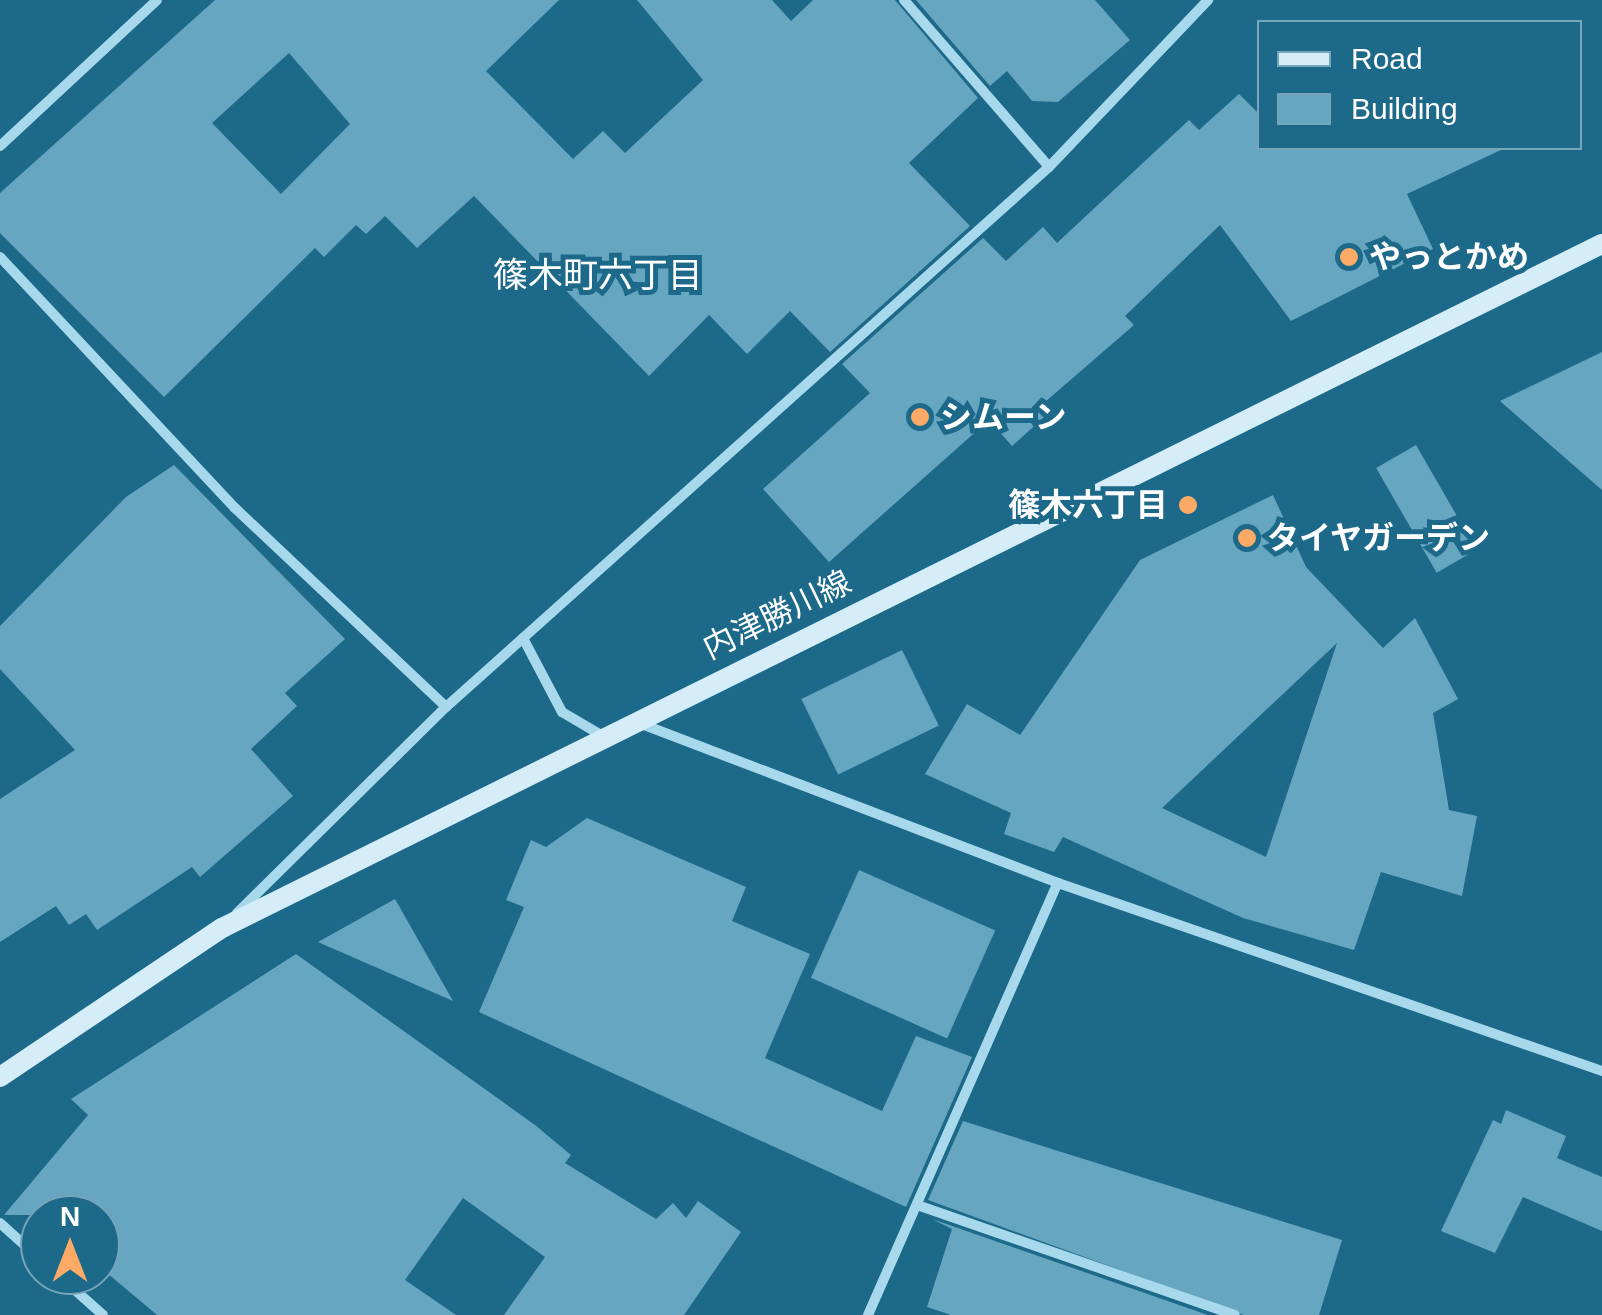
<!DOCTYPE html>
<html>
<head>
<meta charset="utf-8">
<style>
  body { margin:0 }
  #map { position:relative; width:1602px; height:1315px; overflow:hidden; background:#1d698a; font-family:Helvetica,"Noto Sans JP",sans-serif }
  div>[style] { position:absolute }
  .building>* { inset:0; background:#67a6c0; transform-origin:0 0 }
  .minor>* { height:10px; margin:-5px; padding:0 5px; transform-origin:5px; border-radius:5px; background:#a8d8ec }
  .secondary>* { height:20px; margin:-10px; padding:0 10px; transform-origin:10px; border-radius:10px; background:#d4edf9 }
  .dots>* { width:28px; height:28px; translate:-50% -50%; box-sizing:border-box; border:5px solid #1d698a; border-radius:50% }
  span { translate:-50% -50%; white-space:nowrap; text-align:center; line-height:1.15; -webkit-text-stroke:10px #1d698a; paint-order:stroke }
  .poi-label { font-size:32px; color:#fff; font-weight:700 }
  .left { translate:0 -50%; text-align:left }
  .right { translate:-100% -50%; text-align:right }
  .street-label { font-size:32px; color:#fff }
  .neighbourhood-label { font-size:35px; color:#fff }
  .legend { position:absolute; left:1257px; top:20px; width:325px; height:130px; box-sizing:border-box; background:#1d698a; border:2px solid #77a5b9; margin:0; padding:12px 18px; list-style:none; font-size:30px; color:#fff }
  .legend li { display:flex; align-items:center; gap:20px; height:50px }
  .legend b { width:50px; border:2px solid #77a5b9 }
  .north { position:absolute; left:20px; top:1195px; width:100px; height:100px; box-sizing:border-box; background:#1d698a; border:2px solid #77a5b9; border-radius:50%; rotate:0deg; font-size:28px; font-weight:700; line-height:40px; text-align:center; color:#fff }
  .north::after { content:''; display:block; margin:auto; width:35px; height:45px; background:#fcaa66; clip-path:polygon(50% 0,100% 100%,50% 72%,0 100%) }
</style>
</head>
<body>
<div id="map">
  <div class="building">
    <div style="clip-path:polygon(evenodd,215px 0,559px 0,486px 71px,573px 159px,603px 131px,625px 153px,703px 80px,637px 0,772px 0,791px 21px,813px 0,895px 0,978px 98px,909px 163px,970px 226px,830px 352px,790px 311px,747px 354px,709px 315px,649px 376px,474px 196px,417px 248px,385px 216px,366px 234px,356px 225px,324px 257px,315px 248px,164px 397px,0 233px,0 193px,215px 0,289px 53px,350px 124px,281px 194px,212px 123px,289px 53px)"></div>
    <div style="clip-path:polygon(916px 0,1095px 0,1130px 40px,1058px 102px,1032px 101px,1007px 71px,990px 86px)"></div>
    <div style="clip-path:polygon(1239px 94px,1260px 115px,1260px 148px,1505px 148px,1407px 194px,1433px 249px,1291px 321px,1220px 225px,1125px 316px,1134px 325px,1045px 402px,1052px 410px,1012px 446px,989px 420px,829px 562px,763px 489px,870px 393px,842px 364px,983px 238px,1006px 261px,1043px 227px,1057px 243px,1189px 120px,1199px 130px)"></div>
    <div style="clip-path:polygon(1602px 352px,1602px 490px,1500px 401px)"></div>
    <div style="left:1416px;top:445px;width:121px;height:46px;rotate:60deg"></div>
    <div style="clip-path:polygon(174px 465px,345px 639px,285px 693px,297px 706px,251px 749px,293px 796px,200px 877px,192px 867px,97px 930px,86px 914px,69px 925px,56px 906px,0 942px,0 799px,75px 750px,0 669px,0 626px,126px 497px)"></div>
    <div style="clip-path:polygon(evenodd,1273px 495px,1306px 567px,1383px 648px,1415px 618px,1458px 699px,1433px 713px,1449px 810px,1477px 816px,1462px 896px,1381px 872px,1354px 950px,1243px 918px,1063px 837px,1054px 852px,1004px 834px,1011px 813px,925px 774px,967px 704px,1020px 735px,1140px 560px,1273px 495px,1337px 643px,1266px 857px,1162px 808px,1337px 643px)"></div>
    <div style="left:902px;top:650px;width:84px;height:112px;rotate:64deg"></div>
    <div style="clip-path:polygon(587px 818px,746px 887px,732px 921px,810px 954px,765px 1058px,882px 1111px,916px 1036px,972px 1057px,906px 1207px,479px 1012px,524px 907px,506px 900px,531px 840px,546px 847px)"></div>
    <div style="left:859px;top:870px;width:149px;height:118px;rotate:24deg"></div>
    <div style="clip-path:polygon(395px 899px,453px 1001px,318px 942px)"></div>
    <div style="clip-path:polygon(296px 954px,535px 1125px,571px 1155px,565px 1163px,656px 1219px,673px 1203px,686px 1218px,698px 1201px,741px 1232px,684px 1315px,504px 1315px,545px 1257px,463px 1198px,405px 1280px,456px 1315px,157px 1315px,100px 1267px,100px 1215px,4px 1215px,88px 1115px,71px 1099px)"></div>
    <div style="clip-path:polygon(1506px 1110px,1566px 1136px,1557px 1158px,1602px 1177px,1602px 1231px,1523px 1197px,1495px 1253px,1441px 1231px,1493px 1120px,1501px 1124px)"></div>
    <div style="clip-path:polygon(963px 1121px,1342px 1240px,1319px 1315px,1244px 1315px,928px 1200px)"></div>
    <div style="clip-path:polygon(932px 1219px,1208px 1315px,951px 1315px,927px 1307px,952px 1229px)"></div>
  </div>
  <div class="minor">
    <div style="left:904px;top:0;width:221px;rotate:49deg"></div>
    <div style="left:0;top:146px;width:214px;rotate:-42.9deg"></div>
    <div style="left:0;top:257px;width:344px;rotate:46.9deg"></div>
    <div style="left:235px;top:508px;width:290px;rotate:43.3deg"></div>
    <div style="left:523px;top:638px;width:84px;rotate:62.2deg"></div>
    <div style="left:562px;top:712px;width:45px;rotate:30.5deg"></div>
    <div style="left:639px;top:723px;width:449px;rotate:20.9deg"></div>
    <div style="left:1058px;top:883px;width:576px;rotate:19.06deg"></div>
    <div style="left:237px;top:913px;width:293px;rotate:-44.6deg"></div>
    <div style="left:446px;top:707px;width:809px;rotate:-41.85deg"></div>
    <div style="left:1049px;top:167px;width:231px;rotate:-46.4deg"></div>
    <div style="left:920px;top:1206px;width:333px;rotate:19.1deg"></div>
    <div style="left:0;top:1223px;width:54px;rotate:42deg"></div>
    <div style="left:58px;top:1275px;width:60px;rotate:41.6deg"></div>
    <div style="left:868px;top:1315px;width:472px;rotate:-66.3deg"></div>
  </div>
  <div class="secondary">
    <div style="left:0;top:1077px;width:267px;rotate:-33.9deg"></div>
    <div style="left:222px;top:928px;width:1540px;rotate:-26.37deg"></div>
  </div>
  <div class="dots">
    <div style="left:1349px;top:257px;background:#fcaa66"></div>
    <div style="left:920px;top:417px;background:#fcaa66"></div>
    <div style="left:1188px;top:505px;background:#fcaa66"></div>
    <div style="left:1247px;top:538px;background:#fcaa66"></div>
  </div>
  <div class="poi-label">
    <span class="left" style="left:1369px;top:257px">やっとかめ</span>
    <span class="left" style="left:940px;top:417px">シムーン</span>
    <span class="right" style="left:1168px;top:505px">篠木六丁目</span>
    <span class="left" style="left:1267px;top:538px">タイヤガーデン</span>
  </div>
  <div class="street-label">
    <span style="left:777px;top:615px;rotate:-26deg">内津勝川線</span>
  </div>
  <div class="neighbourhood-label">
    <span style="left:598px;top:275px">篠木町六丁目</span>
  </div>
  <ul class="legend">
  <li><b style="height:12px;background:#d4edf9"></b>Road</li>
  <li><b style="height:28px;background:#67a6c0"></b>Building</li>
  </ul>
  <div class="north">N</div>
</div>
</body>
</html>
